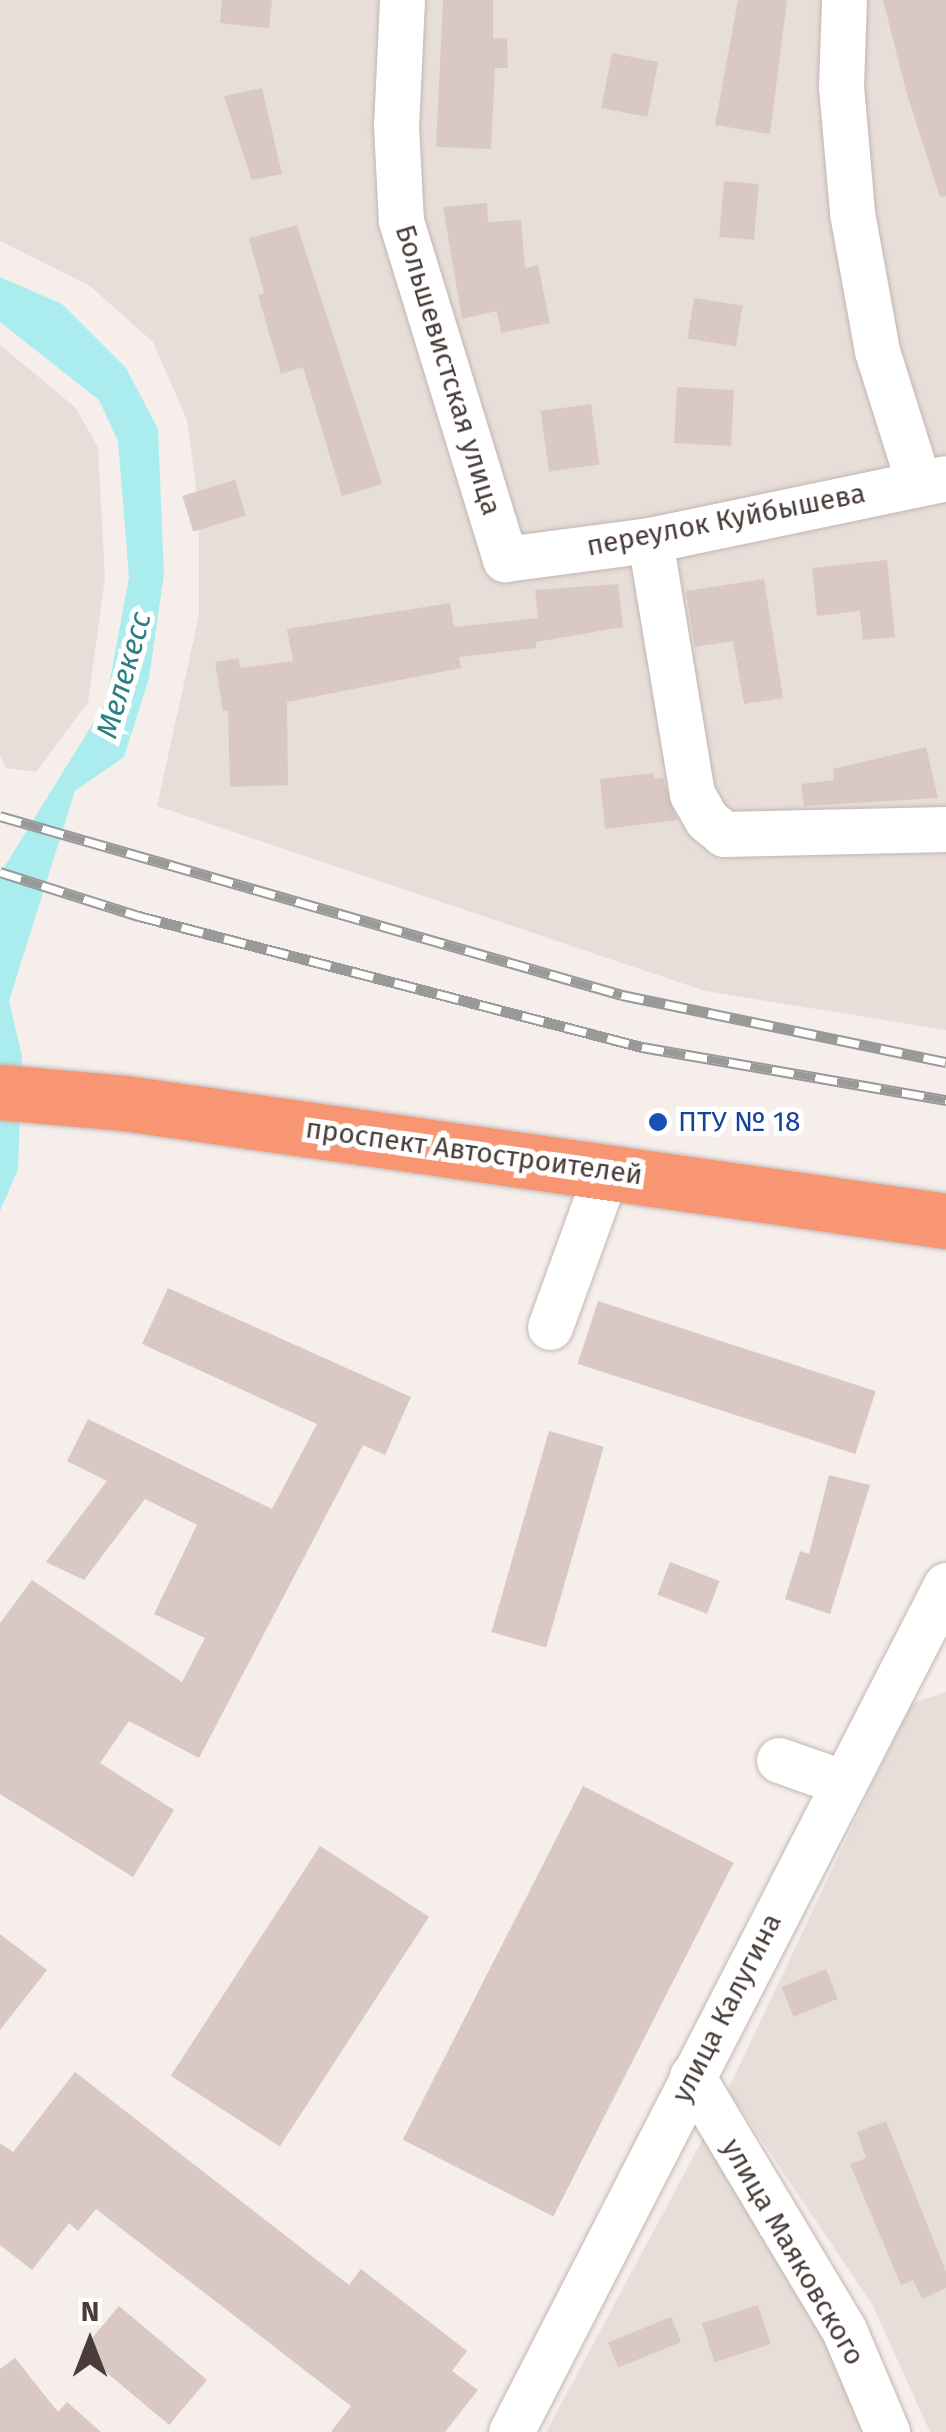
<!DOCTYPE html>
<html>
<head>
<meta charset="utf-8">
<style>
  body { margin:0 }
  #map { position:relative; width:946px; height:2432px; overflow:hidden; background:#f5eeeb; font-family:"Fira Sans",sans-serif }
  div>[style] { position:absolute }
  .residential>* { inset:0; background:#e8ded9 }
  .water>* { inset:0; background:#abedee }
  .building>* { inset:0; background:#d9c8c4; transform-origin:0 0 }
  .roads { filter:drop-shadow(0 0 2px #c3b5b1) drop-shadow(0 0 2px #c3b5b1) }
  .minor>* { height:45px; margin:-22.5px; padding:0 22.5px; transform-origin:22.5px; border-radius:22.5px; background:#fff }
  .highway>* { height:55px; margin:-27.5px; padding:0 27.5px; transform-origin:27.5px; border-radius:27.5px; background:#f89673 }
  .rail>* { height:11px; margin-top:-5.5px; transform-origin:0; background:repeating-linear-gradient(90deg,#fff 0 22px,#999 0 44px); box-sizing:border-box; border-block:2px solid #999 }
  .dots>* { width:28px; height:28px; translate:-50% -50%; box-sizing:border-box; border:5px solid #fff; border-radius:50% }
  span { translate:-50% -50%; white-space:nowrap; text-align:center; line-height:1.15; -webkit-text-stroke:10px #fff; paint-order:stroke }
  .street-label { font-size:28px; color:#493c39 }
  .transit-label { font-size:28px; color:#164399 }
  .left { translate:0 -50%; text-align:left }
  .water-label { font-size:30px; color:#2a8082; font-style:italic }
  .north { position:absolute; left:40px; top:2292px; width:100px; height:100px; -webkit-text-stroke:8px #fff; paint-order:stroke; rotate:0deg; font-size:28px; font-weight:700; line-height:40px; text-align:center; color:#493c39 }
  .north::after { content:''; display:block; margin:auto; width:35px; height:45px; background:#493c39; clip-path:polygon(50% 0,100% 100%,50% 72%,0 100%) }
</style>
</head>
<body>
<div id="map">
  <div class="residential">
    <div style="clip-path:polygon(0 0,946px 0,946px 1030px,705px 991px,157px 806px,199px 615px,199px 510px,187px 420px,153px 342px,90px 286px,0 241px)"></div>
    <div style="clip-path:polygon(0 345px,75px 407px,98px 447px,105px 578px,88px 702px,36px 772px,6px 768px,0 756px)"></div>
    <div style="clip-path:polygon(946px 1692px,946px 2432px,930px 2432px,873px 2306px,728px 2090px,910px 1704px)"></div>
    <div style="clip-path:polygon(705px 2135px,885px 2432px,546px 2432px)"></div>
  </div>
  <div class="water">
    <div style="clip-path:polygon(0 277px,62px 304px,126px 368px,158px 429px,164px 574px,149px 678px,124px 757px,75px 791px,9px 1001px,22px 1056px,18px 1169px,0 1211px,0 874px,106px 702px,129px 577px,118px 441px,99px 400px,0 322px)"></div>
  </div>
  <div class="building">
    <div style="clip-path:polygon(222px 0,272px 0,269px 28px,220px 23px)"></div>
    <div style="clip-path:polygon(443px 0,493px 0,493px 39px,507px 38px,508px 68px,495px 68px,491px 149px,436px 147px)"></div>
    <div style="clip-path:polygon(738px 0,787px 0,770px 134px,715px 125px)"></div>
    <div style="clip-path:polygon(883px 0,946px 0,946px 196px,940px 197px,906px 91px)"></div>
    <div style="left:612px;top:53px;width:47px;height:56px;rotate:11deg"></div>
    <div style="clip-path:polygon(262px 88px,282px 174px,252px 180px,224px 96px)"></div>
    <div style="left:724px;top:181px;width:35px;height:56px;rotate:5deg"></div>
    <div style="clip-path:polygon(487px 203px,488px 222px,521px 220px,525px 268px,538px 265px,550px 323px,501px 333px,497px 311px,462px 319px,443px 207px)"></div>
    <div style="clip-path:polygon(297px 225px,382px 484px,342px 496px,303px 367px,281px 374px,258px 295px,264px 293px,249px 238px)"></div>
    <div style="left:694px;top:298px;width:49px;height:41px;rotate:9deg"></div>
    <div style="left:677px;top:387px;width:57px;height:56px;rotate:3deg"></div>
    <div style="left:591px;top:404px;width:61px;height:51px;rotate:82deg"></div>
    <div style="left:235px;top:480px;width:37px;height:55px;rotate:73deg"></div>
    <div style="clip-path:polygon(887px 560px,895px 637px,863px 640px,860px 611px,817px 616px,812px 568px)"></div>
    <div style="clip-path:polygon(764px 579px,783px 698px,744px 704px,733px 641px,695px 647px,686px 591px)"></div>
    <div style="clip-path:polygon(618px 584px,623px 627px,536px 642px,536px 648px,459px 657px,461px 668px,287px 702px,288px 785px,230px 787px,228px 711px,223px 711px,215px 662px,239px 658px,240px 668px,293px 661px,287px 629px,450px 603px,454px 627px,538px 618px,535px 590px)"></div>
    <div style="clip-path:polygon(926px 747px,938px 798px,804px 806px,801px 784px,834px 780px,833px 769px)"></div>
    <div style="clip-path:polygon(653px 773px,654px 779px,663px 778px,677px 820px,605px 829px,600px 779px)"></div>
    <div style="clip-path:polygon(168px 1288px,411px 1397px,385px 1455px,363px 1445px,199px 1758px,129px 1721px,100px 1763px,174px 1810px,133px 1877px,0 1794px,0 1623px,32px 1580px,182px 1682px,205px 1638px,154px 1614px,197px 1525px,145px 1499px,84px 1580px,46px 1562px,107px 1481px,67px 1461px,88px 1419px,272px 1509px,317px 1424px,142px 1344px)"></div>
    <div style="left:598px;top:1301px;width:292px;height:66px;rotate:18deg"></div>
    <div style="left:549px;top:1431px;width:57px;height:209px;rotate:16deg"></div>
    <div style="clip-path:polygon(829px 1475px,870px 1485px,830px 1614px,785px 1599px,800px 1551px,809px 1554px)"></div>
    <div style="left:670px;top:1562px;width:53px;height:35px;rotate:21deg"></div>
    <div style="left:583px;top:1786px;width:169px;height:397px;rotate:27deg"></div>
    <div style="left:320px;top:1846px;width:130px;height:274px;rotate:33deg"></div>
    <div style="clip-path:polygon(0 1934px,47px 1970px,0 2030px)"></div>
    <div style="left:826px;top:1969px;width:32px;height:48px;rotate:68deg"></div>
    <div style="clip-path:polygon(75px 2072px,349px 2285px,361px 2269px,467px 2351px,452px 2371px,478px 2390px,445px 2432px,331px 2432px,351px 2406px,96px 2209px,78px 2231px,69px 2223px,32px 2270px,0 2245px,0 2143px,13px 2152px)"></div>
    <div style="clip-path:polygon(886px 2121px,946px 2272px,946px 2288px,922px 2299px,913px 2280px,901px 2285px,850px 2164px,866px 2158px,857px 2132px)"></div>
    <div style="left:758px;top:2305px;width:41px;height:59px;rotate:72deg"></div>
    <div style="left:119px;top:2306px;width:115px;height:59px;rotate:40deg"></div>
    <div style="left:671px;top:2317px;width:27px;height:68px;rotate:68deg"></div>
    <div style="clip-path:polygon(15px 2358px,58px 2412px,67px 2402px,101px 2432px,0 2432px,0 2369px)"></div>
  </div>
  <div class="roads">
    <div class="minor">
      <div style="left:402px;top:0;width:126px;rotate:92.7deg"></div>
      <div style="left:396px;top:126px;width:95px;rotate:87deg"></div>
      <div style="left:401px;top:221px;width:354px;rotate:72.9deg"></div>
      <div style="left:505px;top:559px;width:146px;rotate:-7.5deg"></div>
      <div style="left:650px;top:540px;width:302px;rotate:-11.8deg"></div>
      <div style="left:844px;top:0;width:86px;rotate:92deg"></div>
      <div style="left:841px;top:86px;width:127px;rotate:85deg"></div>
      <div style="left:852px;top:213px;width:140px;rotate:79.7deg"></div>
      <div style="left:877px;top:351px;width:136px;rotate:72.5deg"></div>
      <div style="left:650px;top:540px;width:257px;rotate:80.6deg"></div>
      <div style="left:692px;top:794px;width:30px;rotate:60deg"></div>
      <div style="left:707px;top:820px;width:22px;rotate:39deg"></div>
      <div style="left:724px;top:834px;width:222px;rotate:-1.3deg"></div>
      <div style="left:550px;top:1327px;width:167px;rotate:-70deg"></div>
      <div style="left:779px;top:1760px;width:69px;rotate:19.5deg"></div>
      <div style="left:692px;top:2076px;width:296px;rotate:59.1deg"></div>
      <div style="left:844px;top:2330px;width:111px;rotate:67.1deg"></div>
      <div style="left:511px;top:2432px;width:952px;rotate:-62.82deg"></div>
    </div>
    <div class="highway">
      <div style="left:0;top:1092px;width:124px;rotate:5.1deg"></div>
      <div style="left:124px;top:1103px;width:830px;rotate:8.17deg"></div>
    </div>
  </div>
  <div class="rail">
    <div style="left:0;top:816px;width:647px;rotate:16.05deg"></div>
    <div style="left:622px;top:995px;width:331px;rotate:11.7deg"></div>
    <div style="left:0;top:872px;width:146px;rotate:17.6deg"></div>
    <div style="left:139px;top:916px;width:520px;rotate:14.6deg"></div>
    <div style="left:642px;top:1047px;width:309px;rotate:9.9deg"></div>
  </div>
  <div class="dots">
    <div style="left:658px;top:1122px;background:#1a4fb4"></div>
  </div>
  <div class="street-label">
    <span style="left:448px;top:370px;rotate:73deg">Большевистская улица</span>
    <span style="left:726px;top:520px;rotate:-11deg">переулок Куйбышева</span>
    <span style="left:474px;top:1152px;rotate:8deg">проспект Автостроителей</span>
    <span style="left:727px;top:2008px;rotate:-63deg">улица Калугина</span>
    <span style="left:793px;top:2252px;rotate:60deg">улица Маяковского</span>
  </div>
  <div class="transit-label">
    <span class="left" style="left:678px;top:1122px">ПТУ № 18</span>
  </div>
  <div class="water-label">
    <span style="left:124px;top:675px;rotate:-74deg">Мелекесс</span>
  </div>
  <div class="north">N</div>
</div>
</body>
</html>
